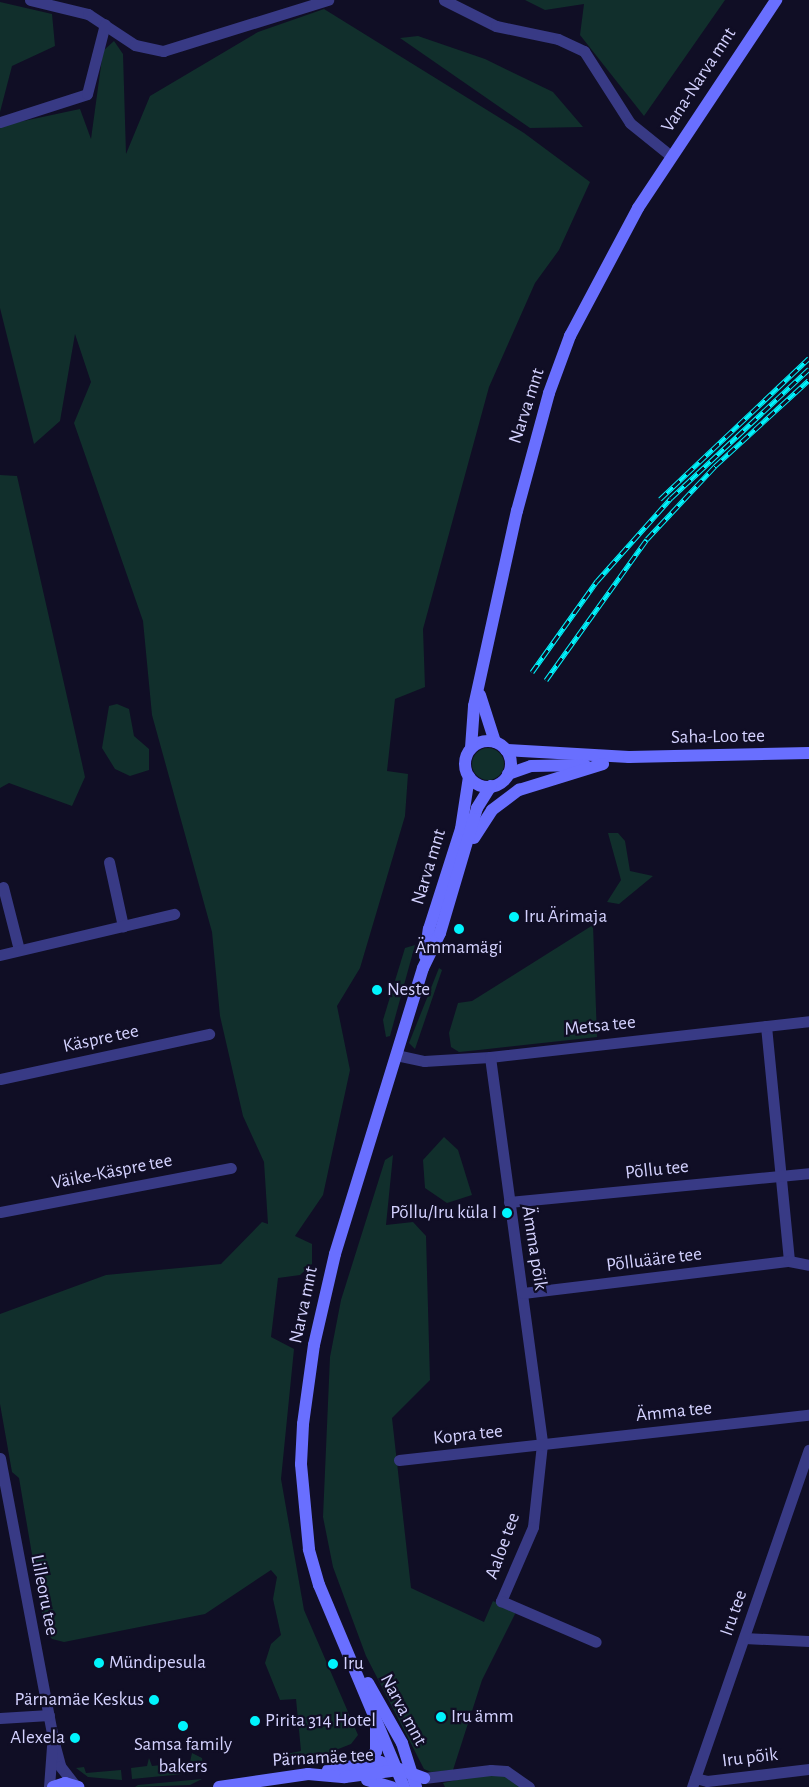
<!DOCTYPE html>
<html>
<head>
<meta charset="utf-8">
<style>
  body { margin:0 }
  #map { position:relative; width:809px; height:1787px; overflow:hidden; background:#100e25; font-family:"Alegreya Sans",sans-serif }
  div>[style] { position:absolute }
  .green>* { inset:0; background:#112f2c }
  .round { border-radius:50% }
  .minor>* { height:11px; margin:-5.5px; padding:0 5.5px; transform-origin:5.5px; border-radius:5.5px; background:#383a85 }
  .secondary>* { height:12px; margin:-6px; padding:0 6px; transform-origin:6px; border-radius:6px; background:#696fff }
  .secondary>.ring { margin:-6px; padding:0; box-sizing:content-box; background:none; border:12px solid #696fff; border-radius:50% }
  .rail>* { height:5px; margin-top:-2.5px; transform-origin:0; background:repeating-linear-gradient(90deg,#100e25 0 9px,#00f4fd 0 18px); box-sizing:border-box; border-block:1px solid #00f4fd }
  .dots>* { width:14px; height:14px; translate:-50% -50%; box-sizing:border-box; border:2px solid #100e25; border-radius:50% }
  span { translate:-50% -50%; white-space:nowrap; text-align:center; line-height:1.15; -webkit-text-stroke:4.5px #100e25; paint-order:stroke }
  .street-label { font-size:19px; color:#d4d2ff }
  .poi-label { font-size:19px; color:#d4d2ff }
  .left { translate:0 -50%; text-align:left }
  .right { translate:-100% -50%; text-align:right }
</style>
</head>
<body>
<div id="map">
  <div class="green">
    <div style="clip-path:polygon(525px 0,725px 0,644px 116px,580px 35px,584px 4px,545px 10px)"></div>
    <div style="clip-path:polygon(0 2px,52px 14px,55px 46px,12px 66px,0 112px)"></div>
    <div style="clip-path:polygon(324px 9px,524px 133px,590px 182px,559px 250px,535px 283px,489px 387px,423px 629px,425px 687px,395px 699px,387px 771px,408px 774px,405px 816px,360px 968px,337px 1006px,350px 1070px,323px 1195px,295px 1236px,312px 1244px,312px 1264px,300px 1275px,278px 1278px,271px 1337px,294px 1349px,281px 1479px,304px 1610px,358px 1735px,351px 1744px,318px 1757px,281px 1762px,276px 1756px,301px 1751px,296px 1699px,280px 1700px,265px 1663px,271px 1644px,281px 1635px,273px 1599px,277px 1577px,271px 1570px,205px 1614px,64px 1642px,52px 1639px,45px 1631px,19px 1478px,12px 1472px,0 1404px,0 1314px,106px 1275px,221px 1264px,262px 1222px,268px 1224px,264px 1162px,243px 1116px,220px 1016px,212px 932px,152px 715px,143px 621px,74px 423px,91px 382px,75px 334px,60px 421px,34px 444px,0 308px,0 126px,80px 109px,91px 139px,103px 51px,114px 41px,123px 54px,126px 154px,150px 96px,258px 32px)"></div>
    <div style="clip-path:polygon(418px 36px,485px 59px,553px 92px,583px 127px,530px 128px,400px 38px)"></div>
    <div style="clip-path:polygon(0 475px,17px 476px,75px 732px,85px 777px,72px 806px,9px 783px,0 788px)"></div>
    <div style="clip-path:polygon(117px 704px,129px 709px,134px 736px,149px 749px,149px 770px,130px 776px,115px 769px,102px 748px,109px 706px)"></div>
    <div class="round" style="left:472px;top:748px;width:32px;height:32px"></div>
    <div style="clip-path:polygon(608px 833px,618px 833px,625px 841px,630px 871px,653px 876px,619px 904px,607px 902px,621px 880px)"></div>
    <div style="clip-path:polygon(593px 925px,597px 1037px,479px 1050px,459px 1052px,451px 1047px,449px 1033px,458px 1003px,472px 1001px)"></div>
    <div style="clip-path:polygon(415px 945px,390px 1036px,386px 1037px,383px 1020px,405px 948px)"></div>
    <div style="clip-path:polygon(439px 968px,442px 970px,415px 1049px,409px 1043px)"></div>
    <div style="clip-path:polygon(444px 1137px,458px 1150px,472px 1195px,447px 1203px,425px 1188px,423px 1160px)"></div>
    <div style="clip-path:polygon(393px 1155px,386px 1225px,413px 1222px,426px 1236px,430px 1380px,392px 1418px,411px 1588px,484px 1622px,493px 1601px,516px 1612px,482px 1680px,453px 1770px,431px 1772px,424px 1769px,366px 1656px,333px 1567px,323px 1517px,330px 1357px,341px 1300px,385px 1160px)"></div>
    <div style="clip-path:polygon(192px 1753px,202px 1758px,204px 1772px,132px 1779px,131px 1768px,147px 1766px,149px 1758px,152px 1766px,190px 1762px)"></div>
    <div style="clip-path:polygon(84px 1767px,86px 1773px,121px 1770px,122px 1780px,88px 1777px,76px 1768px)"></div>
    <div style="clip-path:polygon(491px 1772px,506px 1775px,524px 1787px,445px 1787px,443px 1783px)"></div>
    <div style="clip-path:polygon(202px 1779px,190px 1785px,135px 1787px,138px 1785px)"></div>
  </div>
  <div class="minor">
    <div style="left:30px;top:0;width:60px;rotate:13.6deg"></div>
    <div style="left:88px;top:14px;width:56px;rotate:33.4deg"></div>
    <div style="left:135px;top:45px;width:29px;rotate:12deg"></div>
    <div style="left:163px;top:51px;width:173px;rotate:-17.2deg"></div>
    <div style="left:444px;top:0;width:58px;rotate:26.6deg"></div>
    <div style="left:496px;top:26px;width:63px;rotate:11.8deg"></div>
    <div style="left:558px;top:39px;width:29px;rotate:25deg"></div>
    <div style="left:584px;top:51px;width:85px;rotate:57.4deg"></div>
    <div style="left:630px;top:123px;width:53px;rotate:38.8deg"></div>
    <div style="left:0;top:122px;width:91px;rotate:-17.8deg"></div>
    <div style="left:87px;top:94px;width:72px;rotate:-75.6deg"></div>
    <div style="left:109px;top:862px;width:66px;rotate:77.7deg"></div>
    <div style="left:3px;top:887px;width:65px;rotate:75.7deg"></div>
    <div style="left:0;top:955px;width:179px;rotate:-13.3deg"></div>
    <div style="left:766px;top:1026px;width:236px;rotate:84.4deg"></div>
    <div style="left:396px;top:1055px;width:29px;rotate:12deg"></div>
    <div style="left:424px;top:1061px;width:66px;rotate:-3.5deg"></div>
    <div style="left:490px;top:1057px;width:321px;rotate:-6.4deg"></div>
    <div style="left:490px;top:1057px;width:390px;rotate:82.3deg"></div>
    <div style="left:542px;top:1444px;width:83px;rotate:96.2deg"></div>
    <div style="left:533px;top:1527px;width:81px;rotate:113.4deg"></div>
    <div style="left:501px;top:1601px;width:103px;rotate:23.3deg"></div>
    <div style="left:0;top:1079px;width:214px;rotate:-12.2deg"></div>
    <div style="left:509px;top:1202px;width:301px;rotate:-5.5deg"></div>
    <div style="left:0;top:1212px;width:235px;rotate:-10.8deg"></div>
    <div style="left:523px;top:1293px;width:268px;rotate:-6.9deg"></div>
    <div style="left:789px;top:1261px;width:20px;rotate:11deg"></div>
    <div style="left:0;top:1458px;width:286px;rotate:79.3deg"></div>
    <div style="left:53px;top:1739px;width:28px;rotate:75deg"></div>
    <div style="left:60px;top:1766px;width:24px;rotate:52deg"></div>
    <div style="left:399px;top:1460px;width:412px;rotate:-6.3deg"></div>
    <div style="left:744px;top:1638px;width:65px;rotate:2.6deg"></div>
    <div style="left:0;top:1718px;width:49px;rotate:-3.5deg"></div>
    <div style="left:424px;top:1778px;width:67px;rotate:-6.8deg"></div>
    <div style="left:491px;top:1770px;width:15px;rotate:4deg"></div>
    <div style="left:506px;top:1771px;width:28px;rotate:35deg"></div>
    <div style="left:695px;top:1778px;width:12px;rotate:14deg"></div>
    <div style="left:707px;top:1781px;width:103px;rotate:-6.7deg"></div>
    <div style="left:49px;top:1787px;width:41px;rotate:-85.8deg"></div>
    <div style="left:692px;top:1787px;width:357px;rotate:-70.9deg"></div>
  </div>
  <div class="secondary">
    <div style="left:480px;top:695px;width:49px;rotate:72.3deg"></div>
    <div class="ring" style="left:465px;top:741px;width:34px;height:34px"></div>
    <div style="left:471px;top:748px;width:42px;rotate:-85.9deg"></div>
    <div style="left:474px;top:706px;width:200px;rotate:-77.6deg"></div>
    <div style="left:517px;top:511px;width:122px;rotate:-74.8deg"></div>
    <div style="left:549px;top:393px;width:61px;rotate:-69.8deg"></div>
    <div style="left:570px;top:336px;width:145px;rotate:-62deg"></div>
    <div style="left:638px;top:208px;width:250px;rotate:-56.4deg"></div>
    <div style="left:506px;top:750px;width:123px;rotate:3.3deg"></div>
    <div style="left:629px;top:757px;width:180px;rotate:-1.3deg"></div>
    <div style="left:508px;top:774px;width:24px;rotate:-19deg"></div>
    <div style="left:531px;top:766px;width:54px;rotate:-1.1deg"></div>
    <div style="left:474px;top:838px;width:33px;rotate:-57deg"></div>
    <div style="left:492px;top:810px;width:34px;rotate:-37deg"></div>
    <div style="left:519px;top:790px;width:88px;rotate:-17.2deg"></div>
    <div style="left:425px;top:956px;width:27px;rotate:-82deg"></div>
    <div style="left:429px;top:929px;width:105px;rotate:-72.3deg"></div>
    <div style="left:461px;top:829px;width:53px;rotate:-81.3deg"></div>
    <div style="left:368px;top:1683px;width:69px;rotate:60.5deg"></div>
    <div style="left:402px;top:1743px;width:46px;rotate:72.3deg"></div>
    <div style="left:361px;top:1764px;width:19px;rotate:-39deg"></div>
    <div style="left:376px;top:1752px;width:27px;rotate:-90deg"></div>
    <div style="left:328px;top:1770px;width:53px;rotate:-8.7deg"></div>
    <div style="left:380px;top:1762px;width:47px;rotate:20deg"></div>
    <div style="left:367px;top:1780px;width:26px;rotate:16deg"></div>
    <div style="left:53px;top:1787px;width:13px;rotate:-18deg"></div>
    <div style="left:65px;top:1783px;width:14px;rotate:17deg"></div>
    <div style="left:219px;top:1787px;width:90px;rotate:-8.3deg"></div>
    <div style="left:308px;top:1774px;width:37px;rotate:5deg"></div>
    <div style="left:345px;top:1777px;width:54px;rotate:-7.4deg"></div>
    <div style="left:404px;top:1787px;width:219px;rotate:-112.8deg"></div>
    <div style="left:319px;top:1585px;width:37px;rotate:-106deg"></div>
    <div style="left:309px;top:1549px;width:85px;rotate:-95.4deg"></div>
    <div style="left:301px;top:1464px;width:40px;rotate:-87.1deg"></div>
    <div style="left:303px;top:1424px;width:80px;rotate:-82.1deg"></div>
    <div style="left:314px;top:1345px;width:93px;rotate:-77deg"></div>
    <div style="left:335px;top:1254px;width:299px;rotate:-72.9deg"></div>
    <div style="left:423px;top:968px;width:39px;rotate:-64deg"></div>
    <div style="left:440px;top:933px;width:130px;rotate:-73.5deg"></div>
    <div style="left:477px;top:808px;width:26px;rotate:-58deg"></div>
  </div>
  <div class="rail">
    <div style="left:660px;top:499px;width:205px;rotate:-43.4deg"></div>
    <div style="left:532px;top:672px;width:112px;rotate:-54.5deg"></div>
    <div style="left:597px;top:581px;width:111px;rotate:-48.3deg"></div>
    <div style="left:671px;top:498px;width:189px;rotate:-43.1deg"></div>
    <div style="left:546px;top:680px;width:173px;rotate:-54.4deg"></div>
    <div style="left:647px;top:539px;width:100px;rotate:-47deg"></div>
    <div style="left:715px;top:466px;width:127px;rotate:-42.5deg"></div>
  </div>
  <div class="dots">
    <div style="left:514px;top:917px;background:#00f4fd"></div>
    <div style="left:459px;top:929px;background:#00f4fd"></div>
    <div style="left:377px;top:990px;background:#00f4fd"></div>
    <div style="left:507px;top:1213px;background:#00f4fd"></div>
    <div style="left:99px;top:1663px;background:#00f4fd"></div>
    <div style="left:333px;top:1664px;background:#00f4fd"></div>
    <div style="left:154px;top:1700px;background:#00f4fd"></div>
    <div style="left:441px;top:1717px;background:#00f4fd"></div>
    <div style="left:255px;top:1721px;background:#00f4fd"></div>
    <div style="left:183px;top:1726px;background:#00f4fd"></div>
    <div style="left:75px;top:1738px;background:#00f4fd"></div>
  </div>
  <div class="street-label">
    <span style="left:699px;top:80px;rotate:-57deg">Vana-Narva mnt</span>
    <span style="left:527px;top:406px;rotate:-72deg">Narva mnt</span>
    <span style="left:718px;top:737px;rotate:-1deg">Saha-Loo tee</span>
    <span style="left:429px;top:867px;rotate:-73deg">Narva mnt</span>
    <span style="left:600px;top:1026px;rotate:-6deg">Metsa tee</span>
    <span style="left:101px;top:1039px;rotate:-12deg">Käspre tee</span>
    <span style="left:657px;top:1170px;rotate:-6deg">Põllu tee</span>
    <span style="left:112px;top:1172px;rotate:-11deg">Väike-Käspre tee</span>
    <span style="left:534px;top:1248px;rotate:81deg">Ämma põik</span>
    <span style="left:654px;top:1260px;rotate:-7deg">Põlluääre tee</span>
    <span style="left:304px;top:1305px;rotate:-78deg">Narva mnt</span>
    <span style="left:674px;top:1412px;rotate:-6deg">Ämma tee</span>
    <span style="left:468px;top:1435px;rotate:-6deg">Kopra tee</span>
    <span style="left:503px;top:1546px;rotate:-70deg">Aaloe tee</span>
    <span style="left:44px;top:1595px;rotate:79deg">Lilleoru tee</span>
    <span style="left:734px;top:1613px;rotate:-71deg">Iru tee</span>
    <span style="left:403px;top:1710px;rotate:62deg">Narva mnt</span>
    <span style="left:323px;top:1758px;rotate:-3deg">Pärnamäe tee</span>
    <span style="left:750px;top:1758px;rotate:-7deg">Iru põik</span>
  </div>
  <div class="poi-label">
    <span class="left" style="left:524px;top:917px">Iru Ärimaja</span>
    <span style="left:459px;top:948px">Ämmamägi</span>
    <span class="left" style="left:387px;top:990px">Neste</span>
    <span class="right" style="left:497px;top:1213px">Põllu/Iru küla I</span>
    <span class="left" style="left:109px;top:1663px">Mündipesula</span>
    <span class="left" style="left:343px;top:1664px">Iru</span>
    <span class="right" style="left:144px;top:1700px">Pärnamäe Keskus</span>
    <span class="left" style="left:451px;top:1717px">Iru ämm</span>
    <span class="left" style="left:265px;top:1721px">Pirita 314 Hotel</span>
    <span class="right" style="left:65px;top:1738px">Alexela</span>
    <span style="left:183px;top:1756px">Samsa family<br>bakers</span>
  </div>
</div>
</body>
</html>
